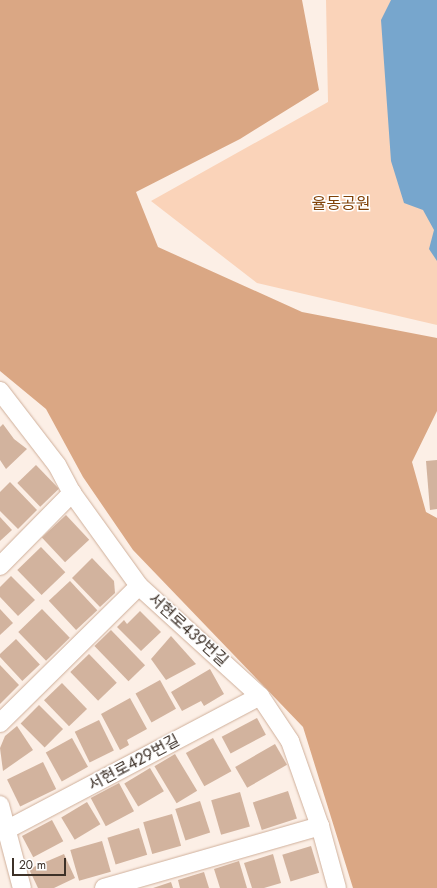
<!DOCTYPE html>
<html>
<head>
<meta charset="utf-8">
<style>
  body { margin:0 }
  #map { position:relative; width:437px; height:888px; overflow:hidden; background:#fcefe6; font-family:Jost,"Noto Sans KR",sans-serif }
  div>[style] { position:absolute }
  .green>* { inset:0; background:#fad3b9 }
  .forest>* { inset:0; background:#daa784 }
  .water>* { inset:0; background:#77a6cd }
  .building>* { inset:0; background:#d2b39e; transform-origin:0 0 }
  .roads { filter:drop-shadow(0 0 1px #cfaf9a) drop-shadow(0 0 1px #cfaf9a) }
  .minor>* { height:18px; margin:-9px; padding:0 9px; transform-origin:9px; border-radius:9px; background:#fff }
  span { translate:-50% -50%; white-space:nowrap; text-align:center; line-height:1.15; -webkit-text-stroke:3px #fff; paint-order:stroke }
  .park-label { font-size:16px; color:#804208 }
  .street-label { font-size:16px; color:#3d3128 }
  .scale { position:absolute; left:12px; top:858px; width:54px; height:18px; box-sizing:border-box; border:2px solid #3d3128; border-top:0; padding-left:5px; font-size:12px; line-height:14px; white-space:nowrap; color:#3d3128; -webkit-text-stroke:3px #fff; paint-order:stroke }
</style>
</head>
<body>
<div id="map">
  <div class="green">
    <div style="clip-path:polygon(326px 0,437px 0,437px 325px,257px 283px,151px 201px,328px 102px)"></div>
  </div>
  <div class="forest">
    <div style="clip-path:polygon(0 0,302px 0,319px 90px,240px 139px,136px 192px,158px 247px,302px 312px,437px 338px,437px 411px,412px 462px,426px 512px,437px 518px,437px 888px,353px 888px,303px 727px,133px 550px,83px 477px,46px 409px,0 371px)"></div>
  </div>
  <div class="water">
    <div style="clip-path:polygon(391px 0,437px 0,437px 261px,429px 249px,434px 230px,423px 210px,404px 203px,391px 161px,381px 20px)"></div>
  </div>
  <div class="building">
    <div style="clip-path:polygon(3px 424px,14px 439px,27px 449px,6px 469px,0 460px,0 427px)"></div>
    <div style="clip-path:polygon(437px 460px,437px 509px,430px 510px,426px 461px)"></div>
    <div style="left:36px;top:465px;width:33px;height:26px;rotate:46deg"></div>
    <div style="clip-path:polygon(10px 482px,37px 510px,18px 529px,0 511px,0 492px)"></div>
    <div style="left:66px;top:515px;width:34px;height:33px;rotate:47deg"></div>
    <div style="clip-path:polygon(0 517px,12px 530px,0 541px)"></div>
    <div style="left:41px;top:547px;width:35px;height:33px;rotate:46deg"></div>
    <div style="clip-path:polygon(92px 558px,114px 581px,115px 593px,100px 607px,72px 578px)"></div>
    <div style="clip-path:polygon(11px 576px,35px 600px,18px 616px,0 597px,0 587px)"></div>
    <div style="left:70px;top:581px;width:40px;height:29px;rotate:47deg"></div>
    <div style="clip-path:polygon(0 609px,13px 623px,0 635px)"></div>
    <div style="left:42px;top:609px;width:40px;height:33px;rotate:46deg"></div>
    <div style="clip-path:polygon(140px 611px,161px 632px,141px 651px,117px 627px,124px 620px,127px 624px)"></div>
    <div style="left:111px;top:630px;width:49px;height:23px;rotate:46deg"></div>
    <div style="clip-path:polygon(171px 636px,196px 664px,166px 680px,151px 659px)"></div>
    <div style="left:16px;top:639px;width:35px;height:24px;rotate:47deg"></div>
    <div style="left:89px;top:654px;width:40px;height:26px;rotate:46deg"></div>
    <div style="clip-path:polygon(0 665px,19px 685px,0 704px)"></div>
    <div style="clip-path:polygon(210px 669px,224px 694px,204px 706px,201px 701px,182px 711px,171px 692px)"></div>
    <div style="left:160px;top:680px;width:33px;height:28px;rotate:61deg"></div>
    <div style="left:62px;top:683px;width:36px;height:25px;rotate:46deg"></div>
    <div style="clip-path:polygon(130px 698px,147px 729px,127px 740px,129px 745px,120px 750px,101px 714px)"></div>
    <div style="left:39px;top:705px;width:34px;height:26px;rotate:45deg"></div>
    <div style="left:257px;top:718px;width:19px;height:40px;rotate:62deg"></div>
    <div style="left:99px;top:720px;width:34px;height:27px;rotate:64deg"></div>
    <div style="clip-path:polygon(17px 726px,33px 750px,3px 771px,0 748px,5px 736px)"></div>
    <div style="left:72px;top:738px;width:33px;height:30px;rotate:61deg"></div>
    <div style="left:213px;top:738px;width:38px;height:31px;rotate:61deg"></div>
    <div style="left:275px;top:744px;width:24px;height:46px;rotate:60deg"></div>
    <div style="left:175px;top:754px;width:43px;height:24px;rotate:59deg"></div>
    <div style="left:43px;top:762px;width:30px;height:40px;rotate:64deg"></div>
    <div style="left:150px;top:768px;width:27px;height:30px;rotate:59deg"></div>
    <div style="left:119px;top:783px;width:32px;height:32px;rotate:62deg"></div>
    <div style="left:288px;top:791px;width:29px;height:37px;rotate:72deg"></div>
    <div style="left:240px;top:792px;width:36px;height:30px;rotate:74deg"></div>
    <div style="left:200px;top:801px;width:33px;height:26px;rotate:72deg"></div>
    <div style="left:87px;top:802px;width:26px;height:30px;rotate:59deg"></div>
    <div style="left:172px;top:814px;width:33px;height:30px;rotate:74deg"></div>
    <div style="left:52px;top:820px;width:24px;height:34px;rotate:62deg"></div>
    <div style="left:139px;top:828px;width:28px;height:33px;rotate:73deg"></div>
    <div style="left:102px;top:841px;width:32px;height:33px;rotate:74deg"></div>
    <div style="left:311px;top:846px;width:28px;height:30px;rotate:73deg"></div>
    <div style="clip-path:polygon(64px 854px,75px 878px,54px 888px,38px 888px,29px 869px)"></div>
    <div style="clip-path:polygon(273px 854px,281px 883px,264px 888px,252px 888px,244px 863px)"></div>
    <div style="clip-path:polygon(239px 861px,247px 888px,220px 888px,214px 869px)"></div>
    <div style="clip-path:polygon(204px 872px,209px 888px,180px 888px,178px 880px)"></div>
    <div style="clip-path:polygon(171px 882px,173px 888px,153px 888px)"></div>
  </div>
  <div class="roads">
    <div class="minor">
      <div style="left:0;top:391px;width:93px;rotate:52.4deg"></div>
      <div style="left:57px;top:465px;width:32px;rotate:62deg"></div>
      <div style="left:72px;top:493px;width:115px;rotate:54.2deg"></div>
      <div style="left:139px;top:586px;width:164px;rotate:42.3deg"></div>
      <div style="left:260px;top:696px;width:54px;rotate:56.3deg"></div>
      <div style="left:290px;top:741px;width:90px;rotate:70.6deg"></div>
      <div style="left:320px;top:826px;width:64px;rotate:74.7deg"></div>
      <div style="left:0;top:566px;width:103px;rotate:-45.4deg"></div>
      <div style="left:0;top:723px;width:195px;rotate:-44.6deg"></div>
      <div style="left:0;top:805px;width:86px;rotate:75.2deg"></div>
      <div style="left:8px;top:829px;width:285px;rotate:-27.8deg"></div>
      <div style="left:104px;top:888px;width:225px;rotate:-16deg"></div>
    </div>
  </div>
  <div class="park-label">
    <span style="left:341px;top:204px">율동공원</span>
  </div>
  <div class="street-label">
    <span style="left:188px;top:630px;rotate:42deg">서현로439번길</span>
    <span style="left:134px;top:763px;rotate:-28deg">서현로429번길</span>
  </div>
  <div class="scale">20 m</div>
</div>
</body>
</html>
